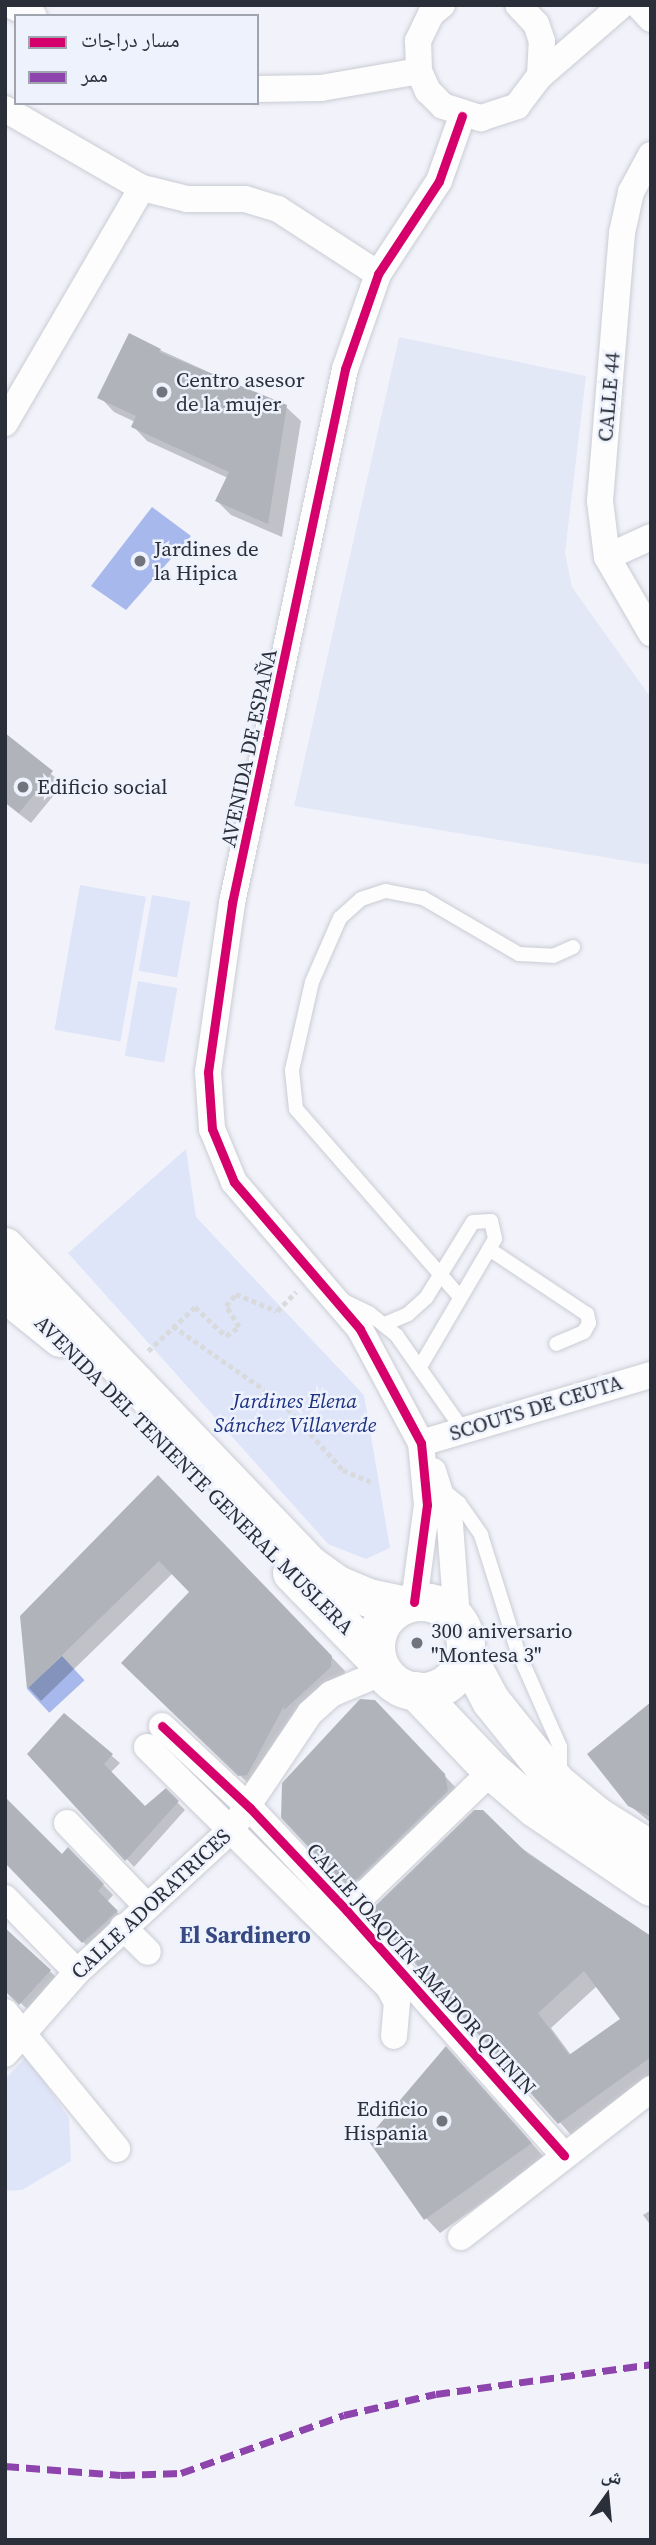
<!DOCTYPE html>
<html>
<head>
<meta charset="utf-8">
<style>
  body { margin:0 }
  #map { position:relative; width:656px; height:2545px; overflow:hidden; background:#f2f3fa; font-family:"Source Serif 4","Noto Naskh Arabic",serif }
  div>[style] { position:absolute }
  .built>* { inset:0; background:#e3e8f6 }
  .green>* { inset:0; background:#dfe5f8; transform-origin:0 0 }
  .water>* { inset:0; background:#a6b8ec; transform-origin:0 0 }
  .shadow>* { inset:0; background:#0003 }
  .building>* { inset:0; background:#b0b3ba }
  .path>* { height:4.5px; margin-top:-2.25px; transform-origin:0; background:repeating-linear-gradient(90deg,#d9dadc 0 5px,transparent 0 8.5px) }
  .roads { filter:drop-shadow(0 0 2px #caccd4) drop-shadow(0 0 2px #caccd4) }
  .lane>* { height:14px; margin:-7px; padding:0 7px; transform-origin:7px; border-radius:7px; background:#fdfdfe }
  .street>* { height:26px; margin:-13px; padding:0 13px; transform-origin:13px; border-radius:13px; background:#fdfdfe }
  .highway>* { height:38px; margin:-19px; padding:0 19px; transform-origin:19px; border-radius:19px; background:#fdfdfe }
  .highway>.ring { margin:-19px; padding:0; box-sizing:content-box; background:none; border:38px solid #fdfdfe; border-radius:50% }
  .quiet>* { height:7px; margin-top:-3.5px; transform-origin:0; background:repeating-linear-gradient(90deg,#8e44ad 0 14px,transparent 0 21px) }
  .cycleway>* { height:9px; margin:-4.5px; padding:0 4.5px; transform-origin:4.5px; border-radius:4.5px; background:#d6006c }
  .dots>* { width:19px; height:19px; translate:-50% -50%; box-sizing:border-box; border:4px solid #eef2fd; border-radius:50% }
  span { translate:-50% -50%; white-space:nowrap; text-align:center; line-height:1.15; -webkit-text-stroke:5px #eef2fd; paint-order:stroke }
  .poi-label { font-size:21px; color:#2b2f39 }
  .left { translate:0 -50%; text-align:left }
  .right { translate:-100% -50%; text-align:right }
  .street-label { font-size:21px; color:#2b2f39 }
  .park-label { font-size:21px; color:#1d3181; font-style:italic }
  .neighbourhood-label { font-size:23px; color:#364983; font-weight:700 }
  .frame { position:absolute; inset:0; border:7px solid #2b2f39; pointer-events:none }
  .legend { position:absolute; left:14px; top:14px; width:245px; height:91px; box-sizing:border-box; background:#eef2fd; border:2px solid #a0a4af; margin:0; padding:9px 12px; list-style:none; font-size:21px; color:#2b2f39 }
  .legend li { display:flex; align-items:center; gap:14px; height:35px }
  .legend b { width:35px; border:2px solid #a0a4af }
  .north { position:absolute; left:572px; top:2461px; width:70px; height:70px; -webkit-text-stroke:5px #eef2fd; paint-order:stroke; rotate:15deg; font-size:19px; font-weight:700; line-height:28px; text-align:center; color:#2b2f39 }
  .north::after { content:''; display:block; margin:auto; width:24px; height:32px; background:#2b2f39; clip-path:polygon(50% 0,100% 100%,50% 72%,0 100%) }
</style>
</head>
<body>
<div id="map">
  <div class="built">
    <div style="clip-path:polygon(399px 337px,586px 376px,565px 553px,572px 587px,651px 698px,651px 865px,294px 806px)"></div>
  </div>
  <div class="green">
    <div style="left:80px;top:885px;width:67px;height:147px;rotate:10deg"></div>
    <div style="left:152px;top:895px;width:39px;height:77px;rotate:10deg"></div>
    <div style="left:138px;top:981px;width:40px;height:76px;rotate:10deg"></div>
    <div style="clip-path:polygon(186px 1149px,196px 1217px,364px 1395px,390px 1548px,366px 1559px,328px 1544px,68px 1253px)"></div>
    <div style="clip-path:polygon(27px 2056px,69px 2118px,71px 2161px,22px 2190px,5px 2191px,5px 2079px)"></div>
  </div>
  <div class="water">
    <div style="clip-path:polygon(152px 507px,191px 536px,126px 610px,91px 586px)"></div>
    <div style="left:62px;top:1656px;width:33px;height:48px;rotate:47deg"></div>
  </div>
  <div class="shadow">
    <div style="clip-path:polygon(160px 350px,286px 407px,301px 421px,282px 537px,231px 515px,217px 501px,228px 478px,147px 441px,133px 426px,135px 422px,114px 412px,100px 397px)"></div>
    <div style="clip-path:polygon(5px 735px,63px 784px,31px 823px,5px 803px)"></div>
    <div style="clip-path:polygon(158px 1477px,345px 1671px,344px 1681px,253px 1788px,123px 1663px,192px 1592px,173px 1573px,41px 1701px,29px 1688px,22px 1617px)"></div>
    <div style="clip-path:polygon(651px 1704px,651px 1823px,629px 1805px)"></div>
    <div style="clip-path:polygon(64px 1715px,120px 1763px,110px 1773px,145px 1809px,166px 1791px,185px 1810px,134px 1867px,29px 1754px)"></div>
    <div style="clip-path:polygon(389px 1717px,459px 1791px,355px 1893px,340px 1879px)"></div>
    <div style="clip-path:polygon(evenodd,510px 1840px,651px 1938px,651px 2082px,573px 2137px,374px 1915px,510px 1840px,597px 1986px,623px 2019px,571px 2055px,551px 2028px,597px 1986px)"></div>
    <div style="clip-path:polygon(62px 1856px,78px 1859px,113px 1895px,107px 1902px,127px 1922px,90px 1949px,5px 1860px)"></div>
    <div style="clip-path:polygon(5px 1928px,57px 1978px,28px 2010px,5px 1988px)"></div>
    <div style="clip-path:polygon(460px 2063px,545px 2158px,440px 2233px,426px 2218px)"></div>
    <div style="clip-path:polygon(651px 2210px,651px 2226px,643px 2215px)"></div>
  </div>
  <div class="building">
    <div style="clip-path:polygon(129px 333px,161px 349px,159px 352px,287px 405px,268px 524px,215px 501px,229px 472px,131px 427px,136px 416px,97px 398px)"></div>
    <div style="clip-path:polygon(5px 733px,53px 771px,19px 813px,5px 802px)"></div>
    <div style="clip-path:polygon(158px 1475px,332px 1656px,331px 1667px,284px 1710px,284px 1706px,247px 1775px,238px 1776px,121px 1663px,189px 1592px,159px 1561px,27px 1689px,20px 1616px)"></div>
    <div style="clip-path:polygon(360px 1699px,375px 1700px,445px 1774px,448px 1791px,358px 1879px,339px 1880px,281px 1818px,282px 1783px)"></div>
    <div style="clip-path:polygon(651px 1702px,651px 1817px,628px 1806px,587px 1754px)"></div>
    <div style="clip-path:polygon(64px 1713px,113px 1754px,104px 1764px,145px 1806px,166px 1788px,179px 1801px,125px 1861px,27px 1754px)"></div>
    <div style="clip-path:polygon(5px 1797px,62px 1854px,68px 1847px,104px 1884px,98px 1891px,118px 1911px,82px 1943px,5px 1863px)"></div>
    <div style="clip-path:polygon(evenodd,474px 1810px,483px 1810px,528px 1854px,651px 1936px,651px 2057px,558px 2124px,373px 1916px,373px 1908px,474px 1810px,584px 1971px,620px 2019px,569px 2055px,538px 2013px,584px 1971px)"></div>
    <div style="clip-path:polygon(5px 1928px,51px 1970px,19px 2005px,5px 1991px)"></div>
    <div style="clip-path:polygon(446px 2046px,532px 2143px,424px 2220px,367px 2139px)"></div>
  </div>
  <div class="path">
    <div style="left:173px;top:1326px;width:133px;rotate:34.9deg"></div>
    <div style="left:282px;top:1402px;width:91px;rotate:48.1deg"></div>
    <div style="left:343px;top:1470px;width:30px;rotate:23deg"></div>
    <div style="left:148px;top:1351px;width:64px;rotate:-43.1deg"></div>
    <div style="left:195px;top:1307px;width:42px;rotate:43.1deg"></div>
    <div style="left:226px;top:1336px;width:16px;rotate:-35deg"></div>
    <div style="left:239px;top:1327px;width:25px;rotate:-122deg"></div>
    <div style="left:226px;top:1306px;width:16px;rotate:-50deg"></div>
    <div style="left:236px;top:1294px;width:44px;rotate:22.5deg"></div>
    <div style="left:277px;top:1311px;width:27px;rotate:-45deg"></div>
  </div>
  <div class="roads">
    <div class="lane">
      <div style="left:489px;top:1249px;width:118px;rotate:33.6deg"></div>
      <div style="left:587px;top:1314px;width:9px;rotate:77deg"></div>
      <div style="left:589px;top:1323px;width:10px;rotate:119deg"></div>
      <div style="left:584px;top:1332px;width:30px;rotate:157deg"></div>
      <div style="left:460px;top:1297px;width:249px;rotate:-131.1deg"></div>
      <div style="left:296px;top:1109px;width:39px;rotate:-96deg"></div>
      <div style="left:292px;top:1070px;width:90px;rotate:-77.2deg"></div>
      <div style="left:312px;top:982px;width:70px;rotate:-66.4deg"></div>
      <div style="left:340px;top:918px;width:28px;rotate:-42deg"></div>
      <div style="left:361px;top:899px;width:26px;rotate:-18deg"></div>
      <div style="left:386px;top:891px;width:38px;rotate:11deg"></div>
      <div style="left:423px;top:898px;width:111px;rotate:30.3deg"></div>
      <div style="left:519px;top:954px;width:34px;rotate:3deg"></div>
      <div style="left:553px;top:956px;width:22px;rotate:-24deg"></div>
      <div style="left:342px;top:1300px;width:30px;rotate:26deg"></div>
      <div style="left:369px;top:1313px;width:36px;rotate:39deg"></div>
      <div style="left:397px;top:1336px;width:113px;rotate:55deg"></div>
      <div style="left:385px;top:1324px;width:25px;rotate:-23deg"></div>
      <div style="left:408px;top:1314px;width:24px;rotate:-42deg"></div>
      <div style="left:426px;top:1298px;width:89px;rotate:-58.3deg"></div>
      <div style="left:473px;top:1222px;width:18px;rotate:-3deg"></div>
      <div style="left:491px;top:1221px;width:18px;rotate:77deg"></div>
      <div style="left:495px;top:1239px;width:146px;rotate:120.4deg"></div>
      <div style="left:443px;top:1490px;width:21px;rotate:39deg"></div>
      <div style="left:459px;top:1503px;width:39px;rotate:55deg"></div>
      <div style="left:481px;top:1535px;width:123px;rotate:72.5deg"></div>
      <div style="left:518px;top:1652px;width:104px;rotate:66.1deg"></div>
      <div style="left:560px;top:1747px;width:32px;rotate:90deg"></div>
    </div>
    <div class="street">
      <div style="left:10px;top:5px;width:26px;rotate:25deg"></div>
      <div style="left:442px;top:5px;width:14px;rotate:141deg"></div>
      <div style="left:431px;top:14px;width:30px;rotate:116deg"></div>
      <div style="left:418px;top:41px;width:30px;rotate:88deg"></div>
      <div style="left:419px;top:71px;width:22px;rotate:66deg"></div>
      <div style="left:428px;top:91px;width:21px;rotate:45deg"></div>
      <div style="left:443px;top:106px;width:40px;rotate:18deg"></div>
      <div style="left:481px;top:118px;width:38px;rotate:-18deg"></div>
      <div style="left:517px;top:106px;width:38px;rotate:-53deg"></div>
      <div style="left:540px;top:76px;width:35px;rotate:-87deg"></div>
      <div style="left:542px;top:41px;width:18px;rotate:-109deg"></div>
      <div style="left:536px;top:24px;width:26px;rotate:-133deg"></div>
      <div style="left:638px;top:5px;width:19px;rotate:47deg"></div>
      <div style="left:540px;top:76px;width:108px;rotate:-40.9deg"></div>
      <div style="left:257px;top:89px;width:64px;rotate:-0.9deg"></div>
      <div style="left:321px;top:88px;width:99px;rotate:-9.8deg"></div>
      <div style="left:5px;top:109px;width:158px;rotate:30deg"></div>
      <div style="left:142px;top:188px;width:46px;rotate:13.7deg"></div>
      <div style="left:187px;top:199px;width:58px"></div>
      <div style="left:245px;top:199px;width:34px;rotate:17deg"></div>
      <div style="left:278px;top:209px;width:119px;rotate:33deg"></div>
      <div style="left:651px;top:155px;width:42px;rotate:118.4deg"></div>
      <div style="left:631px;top:192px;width:42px;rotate:102.4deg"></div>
      <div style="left:622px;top:233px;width:269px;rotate:94.7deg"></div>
      <div style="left:600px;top:501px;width:56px;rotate:82.9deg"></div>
      <div style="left:607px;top:557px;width:88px;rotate:59.9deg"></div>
      <div style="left:5px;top:423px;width:272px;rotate:-59.8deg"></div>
      <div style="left:607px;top:557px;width:48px;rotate:-24.4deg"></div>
      <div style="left:421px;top:1443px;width:240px;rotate:-16.5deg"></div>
      <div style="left:433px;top:1471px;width:57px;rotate:72.5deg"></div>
      <div style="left:450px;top:1525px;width:94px;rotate:85.7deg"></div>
      <div style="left:414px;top:1602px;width:98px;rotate:-82.4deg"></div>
      <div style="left:427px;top:1505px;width:62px;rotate:-95.5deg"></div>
      <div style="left:421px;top:1443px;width:129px;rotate:-118.2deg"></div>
      <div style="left:360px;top:1329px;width:194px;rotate:-130.6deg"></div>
      <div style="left:234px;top:1182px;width:57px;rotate:-112.5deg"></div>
      <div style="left:212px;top:1129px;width:57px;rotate:-94deg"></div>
      <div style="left:208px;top:1072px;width:171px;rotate:-81.9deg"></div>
      <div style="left:232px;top:903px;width:546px;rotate:-78.05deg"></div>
      <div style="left:345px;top:369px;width:101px;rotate:-70.8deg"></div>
      <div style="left:378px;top:274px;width:111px;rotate:-56.7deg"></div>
      <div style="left:439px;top:181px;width:69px;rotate:-70.5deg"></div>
      <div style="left:162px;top:1726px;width:120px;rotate:43deg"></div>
      <div style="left:250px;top:1808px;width:141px;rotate:46.7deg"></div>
      <div style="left:347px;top:1911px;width:327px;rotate:48.4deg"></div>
      <div style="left:147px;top:1747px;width:339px;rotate:44.8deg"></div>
      <div style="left:388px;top:1986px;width:18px;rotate:61deg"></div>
      <div style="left:397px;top:2002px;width:34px;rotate:95deg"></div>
      <div style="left:67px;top:1823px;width:114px;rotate:46.1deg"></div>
      <div style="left:5px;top:1898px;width:103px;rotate:45.8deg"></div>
      <div style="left:347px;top:1911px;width:202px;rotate:-44deg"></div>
      <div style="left:123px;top:1927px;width:35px;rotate:45deg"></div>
      <div style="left:5px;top:2012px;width:177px;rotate:50.7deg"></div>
      <div style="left:5px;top:2054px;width:109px;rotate:-48.7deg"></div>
      <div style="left:77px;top:1972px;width:211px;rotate:-42.7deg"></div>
      <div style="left:232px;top:1829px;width:140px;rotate:-56.1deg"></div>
      <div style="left:310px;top:1713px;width:28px;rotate:-42deg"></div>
      <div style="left:331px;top:1694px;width:56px;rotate:-22.9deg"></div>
      <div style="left:461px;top:2237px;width:241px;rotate:-37.9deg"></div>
    </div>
    <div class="highway">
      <div style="left:5px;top:1247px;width:441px;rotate:46.2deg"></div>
      <div style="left:310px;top:1565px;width:34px;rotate:36deg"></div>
      <div style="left:338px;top:1585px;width:34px;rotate:23deg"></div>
      <div style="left:369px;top:1598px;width:35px;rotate:12deg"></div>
      <div style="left:5px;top:1293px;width:72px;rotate:38.8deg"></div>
      <div style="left:292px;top:1573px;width:123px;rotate:45.7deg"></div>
      <div class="ring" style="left:376px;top:1602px;width:52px;height:52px"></div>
      <div style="left:466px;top:1654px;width:53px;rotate:62deg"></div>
      <div style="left:491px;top:1701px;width:105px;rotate:51.2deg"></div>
      <div style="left:557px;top:1783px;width:53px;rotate:39.7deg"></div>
      <div style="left:598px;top:1817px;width:62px;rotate:31.9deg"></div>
      <div style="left:416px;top:1691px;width:110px;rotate:46.5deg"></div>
      <div style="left:492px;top:1771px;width:57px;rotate:40.7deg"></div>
      <div style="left:535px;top:1808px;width:140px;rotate:34.3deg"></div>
    </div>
  </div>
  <div class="quiet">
    <div style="left:5px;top:2466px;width:116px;rotate:4.4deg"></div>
    <div style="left:121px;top:2475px;width:60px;rotate:-1.9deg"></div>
    <div style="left:181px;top:2473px;width:173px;rotate:-19.6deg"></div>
    <div style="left:344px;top:2415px;width:94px;rotate:-12.9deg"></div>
    <div style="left:436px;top:2394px;width:217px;rotate:-7.9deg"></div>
  </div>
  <div class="cycleway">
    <div style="left:414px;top:1602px;width:98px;rotate:-82.4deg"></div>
    <div style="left:427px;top:1505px;width:62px;rotate:-95.5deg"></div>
    <div style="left:421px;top:1443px;width:129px;rotate:-118.2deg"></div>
    <div style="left:360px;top:1329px;width:194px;rotate:-130.6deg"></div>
    <div style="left:234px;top:1182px;width:57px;rotate:-112.5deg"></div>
    <div style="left:212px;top:1129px;width:57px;rotate:-94deg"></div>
    <div style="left:208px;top:1072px;width:171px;rotate:-81.9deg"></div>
    <div style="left:232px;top:903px;width:546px;rotate:-78.05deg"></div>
    <div style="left:345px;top:369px;width:101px;rotate:-70.8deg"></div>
    <div style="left:378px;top:274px;width:111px;rotate:-56.7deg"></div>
    <div style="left:439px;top:181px;width:69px;rotate:-70.5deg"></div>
    <div style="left:162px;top:1726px;width:120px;rotate:43deg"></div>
    <div style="left:250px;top:1808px;width:141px;rotate:46.7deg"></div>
    <div style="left:347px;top:1911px;width:327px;rotate:48.4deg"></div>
  </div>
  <div class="dots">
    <div style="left:162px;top:392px;background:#71747d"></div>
    <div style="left:140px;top:561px;background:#71747d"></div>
    <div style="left:23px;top:787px;background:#71747d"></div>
    <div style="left:417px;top:1643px;background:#71747d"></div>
    <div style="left:442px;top:2121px;background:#71747d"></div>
  </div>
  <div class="poi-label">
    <span class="left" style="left:176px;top:392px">Centro asesor<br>de la mujer</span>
    <span class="left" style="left:154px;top:561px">Jardines de<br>la Hipica</span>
    <span class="left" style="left:37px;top:787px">Edificio social</span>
    <span class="left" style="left:431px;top:1643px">300 aniversario<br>"Montesa 3"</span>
    <span class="right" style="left:428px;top:2121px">Edificio<br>Hispania</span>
  </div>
  <div class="street-label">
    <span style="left:609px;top:397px;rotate:-85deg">CALLE 44</span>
    <span style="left:249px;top:748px;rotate:-78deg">AVENIDA DE ESPAÑA</span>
    <span style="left:536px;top:1408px;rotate:-17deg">SCOUTS DE CEUTA</span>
    <span style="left:194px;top:1475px;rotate:45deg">AVENIDA DEL TENIENTE GENERAL MUSLERA</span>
    <span style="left:151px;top:1904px;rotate:-43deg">CALLE ADORATRICES</span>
    <span style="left:421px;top:1969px;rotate:48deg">CALLE JOAQUÍN AMADOR QUININ</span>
  </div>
  <div class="park-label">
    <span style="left:295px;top:1413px">Jardines Elena<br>Sánchez Villaverde</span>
  </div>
  <div class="neighbourhood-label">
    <span style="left:245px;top:1935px">El Sardinero</span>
  </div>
  <div class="frame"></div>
  <ul class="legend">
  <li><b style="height:9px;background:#d6006c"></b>مسار دراجات</li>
  <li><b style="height:9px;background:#8e44ad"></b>ممر</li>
  </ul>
  <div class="north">ش</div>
</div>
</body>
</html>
